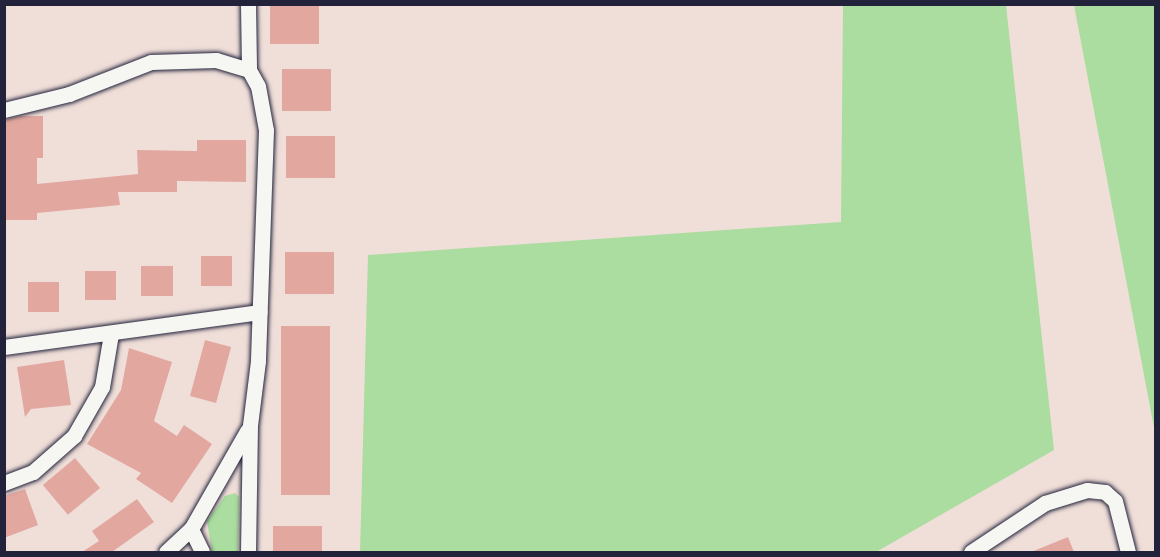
<!DOCTYPE html>
<html>
<head>
<meta charset="utf-8">
<style>
  body { margin:0 }
  #map { position:relative; width:1160px; height:557px; overflow:hidden; background:#f0dfd9; font-family:"Playpen Sans",sans-serif }
  div>[style] { position:absolute }
  .green>* { inset:0; background:#aadd9f }
  .building>* { inset:0; background:#e2a8a0; transform-origin:0 0 }
  .roads { filter:drop-shadow(0 0 2px #22223b) drop-shadow(0 0 2px #22223b) }
  .street>* { height:15px; margin:-7.5px; padding:0 7.5px; transform-origin:7.5px; border-radius:7.5px; background:#f6f6f2 }
  span { translate:-50% -50%; white-space:nowrap; text-align:center; line-height:1.15; -webkit-text-stroke:5px #f6f6f2; paint-order:stroke }
  .frame { position:absolute; inset:0; border:6px solid #22223b; pointer-events:none }
</style>
</head>
<body>
<div id="map">
  <div class="green">
    <div style="clip-path:polygon(843px 5px,1006px 5px,1054px 450px,876px 552px,360px 552px,368px 255px,841px 222px)"></div>
    <div style="clip-path:polygon(1074px 5px,1155px 5px,1155px 433px,1116px 227px)"></div>
    <div style="clip-path:polygon(235px 493px,239px 497px,238px 552px,212px 552px,207px 521px,225px 496px)"></div>
  </div>
  <div class="building">
    <div style="left:270px;top:4px;width:49px;height:40px"></div>
    <div style="left:282px;top:69px;width:49px;height:42px"></div>
    <div style="clip-path:polygon(21px 116px,43px 116px,43px 158px,37px 158px,37px 184px,138px 174px,137px 150px,197px 151px,197px 140px,246px 140px,246px 182px,177px 181px,177px 192px,118px 192px,120px 205px,37px 213px,37px 220px,4px 220px,4px 120px)"></div>
    <div style="left:286px;top:136px;width:49px;height:42px"></div>
    <div style="left:285px;top:252px;width:49px;height:42px"></div>
    <div style="left:201px;top:256px;width:31px;height:30px"></div>
    <div style="left:141px;top:266px;width:32px;height:30px"></div>
    <div style="left:85px;top:271px;width:31px;height:29px"></div>
    <div style="left:28px;top:282px;width:31px;height:30px"></div>
    <div style="left:281px;top:326px;width:49px;height:169px"></div>
    <div style="left:205px;top:340px;width:27px;height:58px;rotate:15deg"></div>
    <div style="clip-path:polygon(129px 348px,172px 362px,154px 421px,177px 436px,184px 425px,212px 444px,172px 503px,136px 479px,141px 473px,87px 444px,121px 390px)"></div>
    <div style="clip-path:polygon(64px 360px,71px 405px,31px 409px,25px 417px,17px 367px)"></div>
    <div style="left:75px;top:458px;width:39px;height:42px;rotate:50deg"></div>
    <div style="clip-path:polygon(25px 489px,38px 525px,4px 538px,4px 496px)"></div>
    <div style="clip-path:polygon(137px 499px,154px 522px,112px 552px,82px 552px,99px 541px,92px 531px)"></div>
    <div style="left:273px;top:526px;width:49px;height:26px"></div>
    <div style="clip-path:polygon(1068px 537px,1074px 552px,1031px 552px)"></div>
  </div>
  <div class="roads">
    <div class="street">
      <div style="left:248px;top:4px;width:66px;rotate:89.1deg"></div>
      <div style="left:249px;top:70px;width:18px;rotate:61deg"></div>
      <div style="left:258px;top:86px;width:45px;rotate:79.7deg"></div>
      <div style="left:266px;top:130px;width:231px;rotate:92deg"></div>
      <div style="left:258px;top:361px;width:64px;rotate:97.1deg"></div>
      <div style="left:250px;top:425px;width:127px;rotate:90.9deg"></div>
      <div style="left:4px;top:110px;width:67px;rotate:-13.8deg"></div>
      <div style="left:69px;top:94px;width:88px;rotate:-21.3deg"></div>
      <div style="left:151px;top:62px;width:65px;rotate:-1.8deg"></div>
      <div style="left:216px;top:60px;width:34px;rotate:17deg"></div>
      <div style="left:4px;top:347px;width:258px;rotate:-7.8deg"></div>
      <div style="left:4px;top:483px;width:31px;rotate:-21deg"></div>
      <div style="left:33px;top:472px;width:55px;rotate:-41.3deg"></div>
      <div style="left:74px;top:436px;width:56px;rotate:-60.3deg"></div>
      <div style="left:102px;top:387px;width:54px;rotate:-80.4deg"></div>
      <div style="left:191px;top:529px;width:25px;rotate:64deg"></div>
      <div style="left:166px;top:552px;width:34px;rotate:-43deg"></div>
      <div style="left:191px;top:529px;width:113px;rotate:-60.3deg"></div>
      <div style="left:971px;top:552px;width:89px;rotate:-33.5deg"></div>
      <div style="left:1045px;top:503px;width:44px;rotate:-17.2deg"></div>
      <div style="left:1087px;top:490px;width:18px;rotate:6deg"></div>
      <div style="left:1105px;top:492px;width:13px;rotate:42deg"></div>
      <div style="left:1115px;top:501px;width:53px;rotate:75.7deg"></div>
    </div>
  </div>
  <div class="frame"></div>
</div>
</body>
</html>
